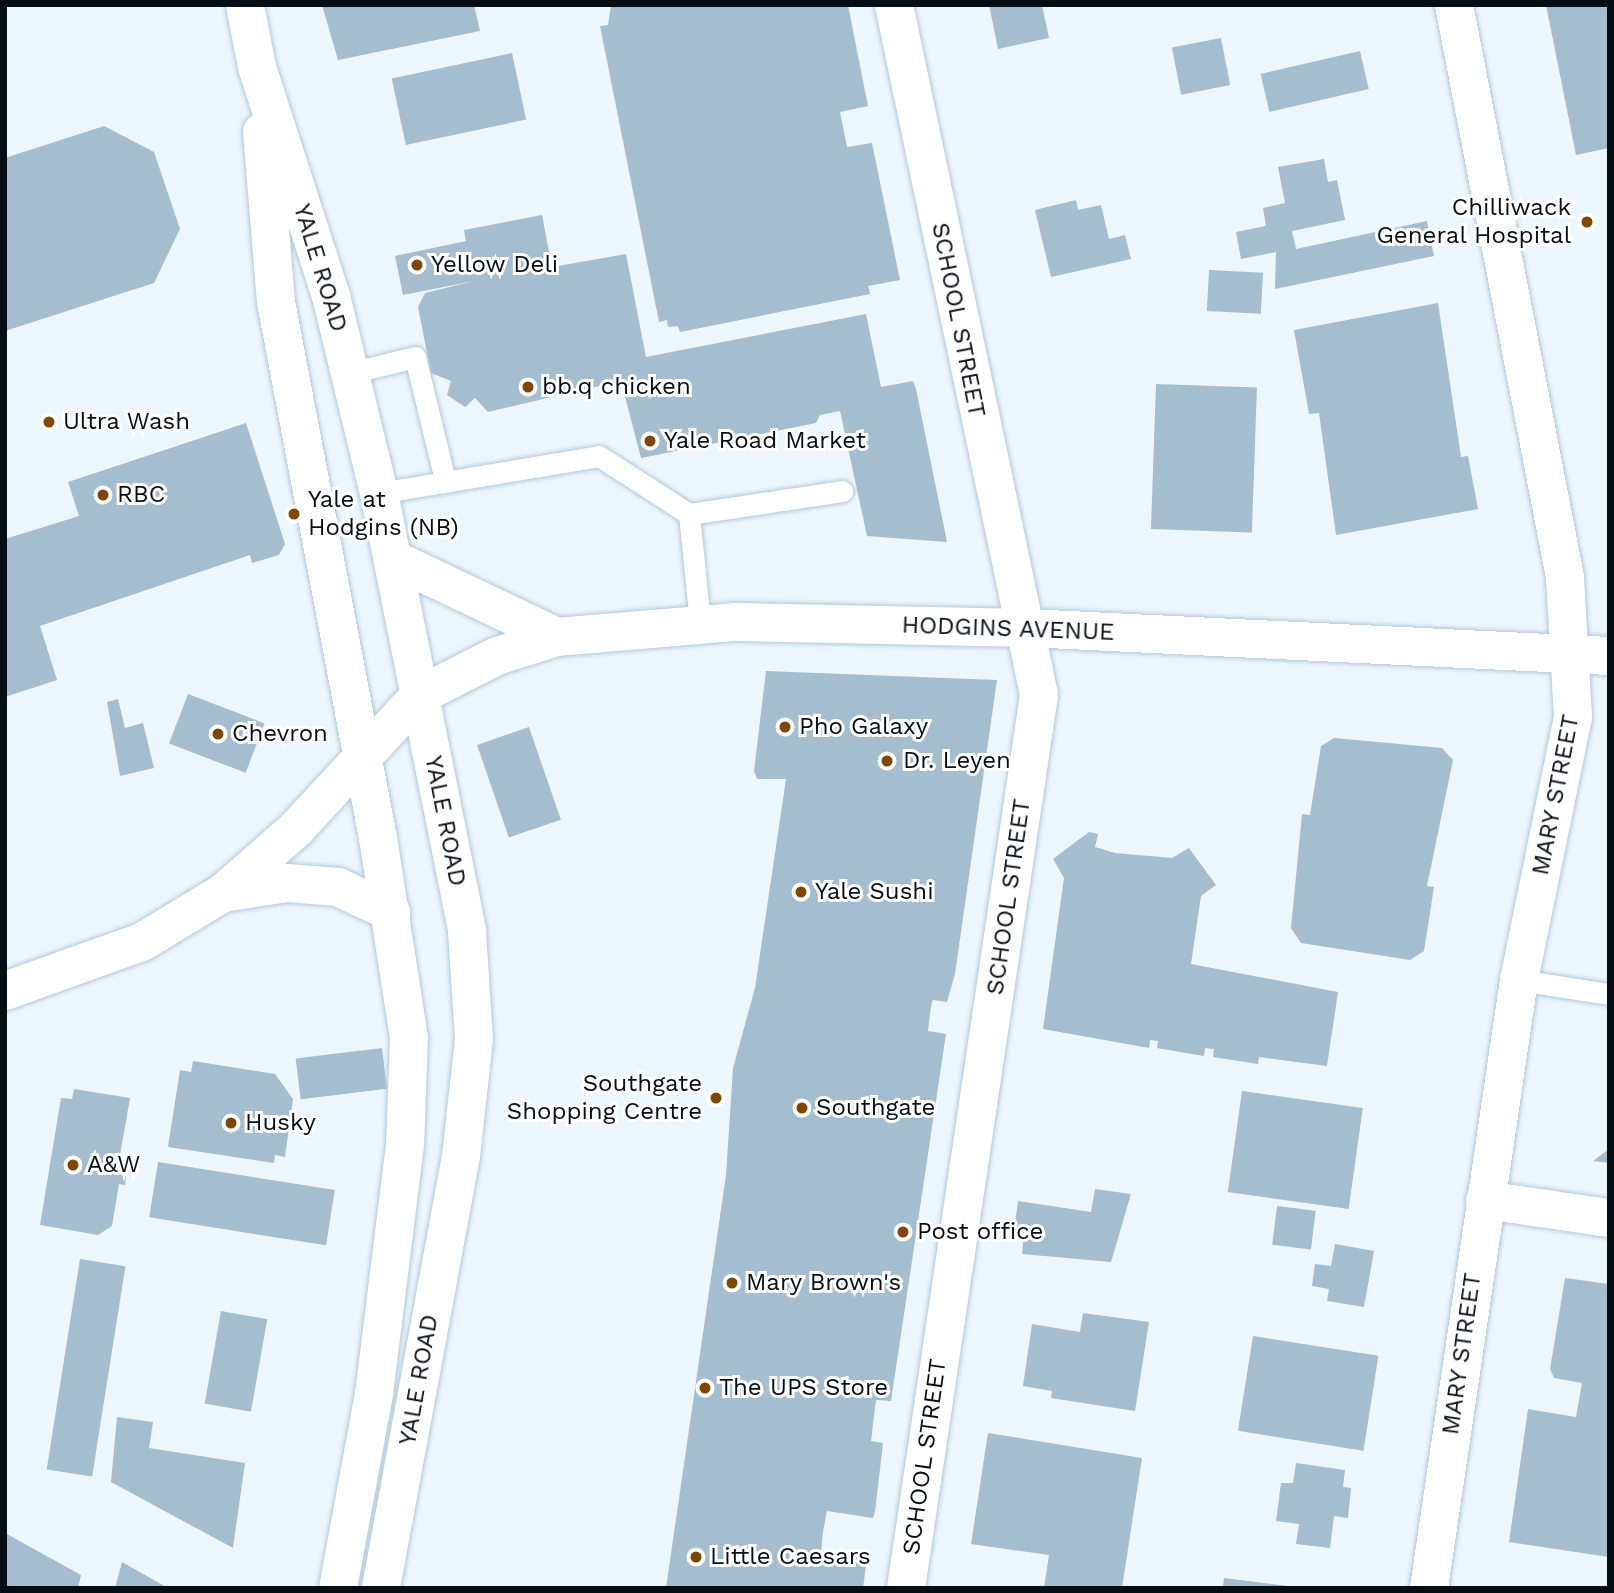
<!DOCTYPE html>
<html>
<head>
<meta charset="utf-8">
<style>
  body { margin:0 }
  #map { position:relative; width:1614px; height:1593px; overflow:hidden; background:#ecf6fd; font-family:"Work Sans",sans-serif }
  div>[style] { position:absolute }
  .building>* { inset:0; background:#a4bdcf; transform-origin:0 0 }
  .roads { filter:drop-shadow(0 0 2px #b0c9db) drop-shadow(0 0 2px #b0c9db) }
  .lane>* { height:21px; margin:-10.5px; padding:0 10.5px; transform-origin:10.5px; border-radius:10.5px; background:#fff }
  .street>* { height:38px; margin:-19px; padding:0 19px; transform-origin:19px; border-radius:19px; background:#fff }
  .secondary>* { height:38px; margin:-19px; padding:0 19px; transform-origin:19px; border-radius:19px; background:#fff }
  .dots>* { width:19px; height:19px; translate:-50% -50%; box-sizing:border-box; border:4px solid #fff; border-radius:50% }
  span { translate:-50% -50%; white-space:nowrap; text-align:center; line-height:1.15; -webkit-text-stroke:6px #fff; paint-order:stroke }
  .poi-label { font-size:24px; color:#060e14 }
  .right { translate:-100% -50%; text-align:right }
  .left { translate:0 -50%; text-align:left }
  .street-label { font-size:24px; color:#060e14 }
  .frame { position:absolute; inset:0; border:7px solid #060e14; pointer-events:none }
</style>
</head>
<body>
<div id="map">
  <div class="building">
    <div style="clip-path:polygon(322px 5px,474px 5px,480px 31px,338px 60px)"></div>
    <div style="clip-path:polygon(848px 5px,868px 106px,840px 112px,847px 147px,872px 143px,900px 280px,868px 286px,870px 294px,680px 332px,678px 326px,668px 327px,667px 320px,659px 322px,600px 26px,608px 25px,611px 6px)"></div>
    <div style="clip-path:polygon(989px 5px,1042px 5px,1049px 38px,998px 49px)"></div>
    <div style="clip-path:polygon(1546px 5px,1609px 5px,1609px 148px,1576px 155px)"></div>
    <div style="left:1221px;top:38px;width:48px;height:50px;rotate:79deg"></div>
    <div style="left:1360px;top:51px;width:39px;height:102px;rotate:77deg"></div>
    <div style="left:512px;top:53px;width:68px;height:123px;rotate:78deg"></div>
    <div style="clip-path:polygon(104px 126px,154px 152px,180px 229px,154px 283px,5px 331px,5px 158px)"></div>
    <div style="clip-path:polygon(1324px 159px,1328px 182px,1337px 180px,1345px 220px,1292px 231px,1296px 249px,1427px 221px,1434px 256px,1275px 289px,1276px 252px,1241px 259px,1236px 232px,1266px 226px,1263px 208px,1285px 203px,1278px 167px)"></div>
    <div style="clip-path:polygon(1076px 200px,1078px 210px,1101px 205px,1109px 239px,1125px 235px,1131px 259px,1051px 277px,1035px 210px)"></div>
    <div style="clip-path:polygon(542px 215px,552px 267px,626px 254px,646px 357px,866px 314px,881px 387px,913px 381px,916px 389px,947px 542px,867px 536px,840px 411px,820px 415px,816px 423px,641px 458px,621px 381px,488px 412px,475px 398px,465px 407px,447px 395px,451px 381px,431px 373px,418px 307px,425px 293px,474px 281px,403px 295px,395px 256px,466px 241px,464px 230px)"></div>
    <div style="left:1209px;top:270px;width:54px;height:41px;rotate:3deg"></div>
    <div style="clip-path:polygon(1438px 303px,1461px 457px,1468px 456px,1478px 509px,1336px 535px,1319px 413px,1309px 414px,1294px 330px)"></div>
    <div style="left:1156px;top:384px;width:101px;height:145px;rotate:2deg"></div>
    <div style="clip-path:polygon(246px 423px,285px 544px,279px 555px,252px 563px,250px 555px,40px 626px,57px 680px,5px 697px,5px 539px,79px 516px,68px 482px)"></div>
    <div style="clip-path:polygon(766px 671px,997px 680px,955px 974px,947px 1002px,933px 1000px,931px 1006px,928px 1031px,946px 1034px,891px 1401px,876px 1400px,871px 1441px,883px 1443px,875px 1512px,873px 1518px,827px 1511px,823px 1532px,821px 1552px,867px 1559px,863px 1588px,666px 1588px,726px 1175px,733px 1068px,755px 988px,786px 779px,757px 779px,754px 771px)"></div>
    <div style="left:188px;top:694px;width:82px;height:53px;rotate:21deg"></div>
    <div style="clip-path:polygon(118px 699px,125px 728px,143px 723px,154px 768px,120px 776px,107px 702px)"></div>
    <div style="left:529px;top:727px;width:98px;height:55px;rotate:71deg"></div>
    <div style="clip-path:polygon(1334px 738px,1442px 748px,1453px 760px,1427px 886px,1434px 887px,1424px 951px,1410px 960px,1301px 943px,1291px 928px,1302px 814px,1310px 815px,1321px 746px)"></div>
    <div style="clip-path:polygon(1089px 832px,1098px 834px,1095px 847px,1115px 853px,1172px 858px,1189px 848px,1216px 885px,1201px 896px,1191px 964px,1338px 992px,1327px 1066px,1259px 1057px,1258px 1064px,1213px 1057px,1214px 1049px,1205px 1048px,1204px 1056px,1157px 1048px,1158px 1041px,1150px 1040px,1149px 1048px,1043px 1029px,1064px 878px,1053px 859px)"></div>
    <div style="left:382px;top:1048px;width:41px;height:87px;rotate:83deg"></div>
    <div style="clip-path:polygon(193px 1061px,275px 1074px,293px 1099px,285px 1157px,275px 1155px,274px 1163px,168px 1147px,180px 1070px,191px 1072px)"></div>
    <div style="clip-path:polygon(74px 1089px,130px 1098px,119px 1161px,128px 1162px,125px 1185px,119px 1184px,112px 1226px,98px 1235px,40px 1225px,61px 1098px,72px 1099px)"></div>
    <div style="left:1242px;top:1091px;width:122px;height:102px;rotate:8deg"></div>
    <div style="clip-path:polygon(1609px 1149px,1609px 1163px,1593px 1161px)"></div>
    <div style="left:158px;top:1162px;width:179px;height:56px;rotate:9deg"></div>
    <div style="clip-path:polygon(1095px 1189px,1131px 1194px,1111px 1262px,1022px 1254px,1024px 1233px,1014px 1231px,1018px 1201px,1091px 1212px)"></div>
    <div style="left:1277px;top:1206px;width:39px;height:39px;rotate:7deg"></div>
    <div style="clip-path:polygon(1335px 1244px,1374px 1251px,1364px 1307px,1327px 1301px,1329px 1289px,1312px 1286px,1315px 1264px,1331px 1266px)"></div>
    <div style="left:80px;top:1259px;width:46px;height:213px;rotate:9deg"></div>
    <div style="clip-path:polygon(1565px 1278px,1609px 1284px,1609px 1557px,1509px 1542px,1528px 1409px,1576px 1417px,1582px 1383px,1554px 1378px,1550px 1369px)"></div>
    <div style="left:221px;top:1311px;width:47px;height:94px;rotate:10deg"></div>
    <div style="clip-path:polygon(1083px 1313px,1149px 1322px,1135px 1411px,1051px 1398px,1052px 1391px,1023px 1386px,1032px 1324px,1080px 1332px)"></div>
    <div style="left:1253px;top:1336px;width:127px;height:96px;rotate:9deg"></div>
    <div style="clip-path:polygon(117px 1417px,153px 1422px,149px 1448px,245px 1463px,233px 1548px,111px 1482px)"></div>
    <div style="clip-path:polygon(988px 1433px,1142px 1458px,1122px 1588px,1044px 1588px,1049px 1555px,971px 1544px)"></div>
    <div style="clip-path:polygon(1296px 1463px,1345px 1470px,1343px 1487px,1351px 1488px,1348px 1518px,1334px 1516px,1330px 1548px,1296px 1544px,1299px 1524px,1276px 1521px,1281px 1483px,1293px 1483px)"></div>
    <div style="clip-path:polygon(5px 1533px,81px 1575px,78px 1588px,5px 1588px)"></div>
    <div style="clip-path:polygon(122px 1562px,168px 1588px,115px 1588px)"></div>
    <div style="clip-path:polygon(1224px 1578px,1288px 1586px,1288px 1588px,1223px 1588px)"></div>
  </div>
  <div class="roads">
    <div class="lane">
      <div style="left:350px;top:373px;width:67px;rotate:-13.8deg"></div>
      <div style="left:415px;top:357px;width:127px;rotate:76.3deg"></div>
      <div style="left:379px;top:493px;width:223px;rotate:-9.5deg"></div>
      <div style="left:599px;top:456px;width:107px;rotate:32.8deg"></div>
      <div style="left:689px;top:514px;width:155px;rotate:-8.5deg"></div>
      <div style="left:689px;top:514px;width:110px;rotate:84.2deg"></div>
      <div style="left:1519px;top:980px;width:91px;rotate:8.8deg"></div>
    </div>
    <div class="street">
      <div style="left:894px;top:5px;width:705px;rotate:78.13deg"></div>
      <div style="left:1039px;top:695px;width:903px;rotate:98.47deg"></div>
      <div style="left:1485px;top:1200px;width:125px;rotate:8.3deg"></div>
      <div style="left:1429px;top:1588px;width:615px;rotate:-81.58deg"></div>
      <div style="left:1519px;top:980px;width:268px;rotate:-78.4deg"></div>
      <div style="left:1573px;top:717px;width:140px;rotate:-93.3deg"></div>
      <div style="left:1565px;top:577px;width:583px;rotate:-100.98deg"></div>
    </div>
    <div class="secondary">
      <div style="left:245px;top:5px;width:63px;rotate:79deg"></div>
      <div style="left:257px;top:67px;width:241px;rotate:72.1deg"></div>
      <div style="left:331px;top:296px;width:203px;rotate:76.3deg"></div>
      <div style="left:379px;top:493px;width:447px;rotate:78.6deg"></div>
      <div style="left:467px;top:931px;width:108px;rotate:86.3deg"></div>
      <div style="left:474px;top:1039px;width:118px;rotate:96.3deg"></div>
      <div style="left:461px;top:1156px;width:439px;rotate:100.5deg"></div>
      <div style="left:262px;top:132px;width:171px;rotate:85.3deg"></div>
      <div style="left:276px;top:302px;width:546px;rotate:79.23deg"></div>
      <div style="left:378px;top:838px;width:202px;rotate:81.2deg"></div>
      <div style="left:409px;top:1038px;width:107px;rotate:92.1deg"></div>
      <div style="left:405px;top:1145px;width:251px;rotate:97.1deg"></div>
      <div style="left:374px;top:1394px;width:197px;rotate:100.5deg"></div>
      <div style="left:395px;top:560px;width:179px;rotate:25.4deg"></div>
      <div style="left:223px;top:893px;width:65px;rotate:-8.9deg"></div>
      <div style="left:287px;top:883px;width:51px;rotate:4.5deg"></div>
      <div style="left:338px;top:887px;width:59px;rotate:25.3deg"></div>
      <div style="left:5px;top:991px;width:145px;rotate:-19.7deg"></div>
      <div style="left:142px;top:942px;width:95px;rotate:-31.2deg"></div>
      <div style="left:223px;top:893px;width:97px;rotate:-41.2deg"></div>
      <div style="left:296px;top:829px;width:183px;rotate:-47.2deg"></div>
      <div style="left:420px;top:695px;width:86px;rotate:-26.9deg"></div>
      <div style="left:497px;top:656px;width:63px;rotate:-17.6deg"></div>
      <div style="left:557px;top:637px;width:180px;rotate:-4.8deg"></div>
      <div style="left:736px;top:622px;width:291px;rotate:1.2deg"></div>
      <div style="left:1027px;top:628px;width:583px;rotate:2.75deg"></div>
    </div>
  </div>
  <div class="dots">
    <div style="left:1587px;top:222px;background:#824600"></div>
    <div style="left:417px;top:265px;background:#824600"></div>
    <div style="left:528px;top:387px;background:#824600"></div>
    <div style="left:49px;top:422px;background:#824600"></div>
    <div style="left:650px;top:441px;background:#824600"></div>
    <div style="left:103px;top:495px;background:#824600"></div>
    <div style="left:294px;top:514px;background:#824600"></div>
    <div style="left:785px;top:727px;background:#824600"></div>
    <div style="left:218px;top:734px;background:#824600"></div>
    <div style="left:887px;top:761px;background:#824600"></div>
    <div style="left:801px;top:892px;background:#824600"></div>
    <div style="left:716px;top:1098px;background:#824600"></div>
    <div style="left:802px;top:1108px;background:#824600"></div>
    <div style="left:231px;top:1123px;background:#824600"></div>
    <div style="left:73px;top:1165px;background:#824600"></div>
    <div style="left:903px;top:1232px;background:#824600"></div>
    <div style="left:732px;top:1283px;background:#824600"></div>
    <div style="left:705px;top:1388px;background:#824600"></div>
    <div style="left:696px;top:1557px;background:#824600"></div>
  </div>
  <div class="poi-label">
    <span class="right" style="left:1571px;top:222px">Chilliwack<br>General Hospital</span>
    <span class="left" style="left:431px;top:265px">Yellow Deli</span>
    <span class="left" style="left:542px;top:387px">bb.q chicken</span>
    <span class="left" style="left:63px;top:422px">Ultra Wash</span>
    <span class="left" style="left:664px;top:441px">Yale Road Market</span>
    <span class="left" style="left:117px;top:495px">RBC</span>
    <span class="left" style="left:308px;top:514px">Yale at<br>Hodgins (NB)</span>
    <span class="left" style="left:799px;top:727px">Pho Galaxy</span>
    <span class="left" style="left:232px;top:734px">Chevron</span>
    <span class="left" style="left:903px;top:761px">Dr. Leyen</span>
    <span class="left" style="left:815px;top:892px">Yale Sushi</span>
    <span class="right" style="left:702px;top:1098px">Southgate<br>Shopping Centre</span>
    <span class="left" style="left:816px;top:1108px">Southgate</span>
    <span class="left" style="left:245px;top:1123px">Husky</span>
    <span class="left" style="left:87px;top:1165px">A&amp;W</span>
    <span class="left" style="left:917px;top:1232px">Post office</span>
    <span class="left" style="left:746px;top:1283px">Mary Brown's</span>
    <span class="left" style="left:719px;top:1388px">The UPS Store</span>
    <span class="left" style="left:710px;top:1557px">Little Caesars</span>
  </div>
  <div class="street-label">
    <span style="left:320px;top:268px;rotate:73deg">YALE ROAD</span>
    <span style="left:958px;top:320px;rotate:79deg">SCHOOL STREET</span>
    <span style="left:1008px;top:629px;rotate:2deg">HODGINS AVENUE</span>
    <span style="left:1556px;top:795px;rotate:-79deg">MARY STREET</span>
    <span style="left:445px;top:821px;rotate:79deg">YALE ROAD</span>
    <span style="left:1009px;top:897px;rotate:-82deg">SCHOOL STREET</span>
    <span style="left:1462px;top:1354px;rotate:-82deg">MARY STREET</span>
    <span style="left:419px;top:1380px;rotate:-80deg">YALE ROAD</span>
    <span style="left:925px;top:1457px;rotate:-82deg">SCHOOL STREET</span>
  </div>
  <div class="frame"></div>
</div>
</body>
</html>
